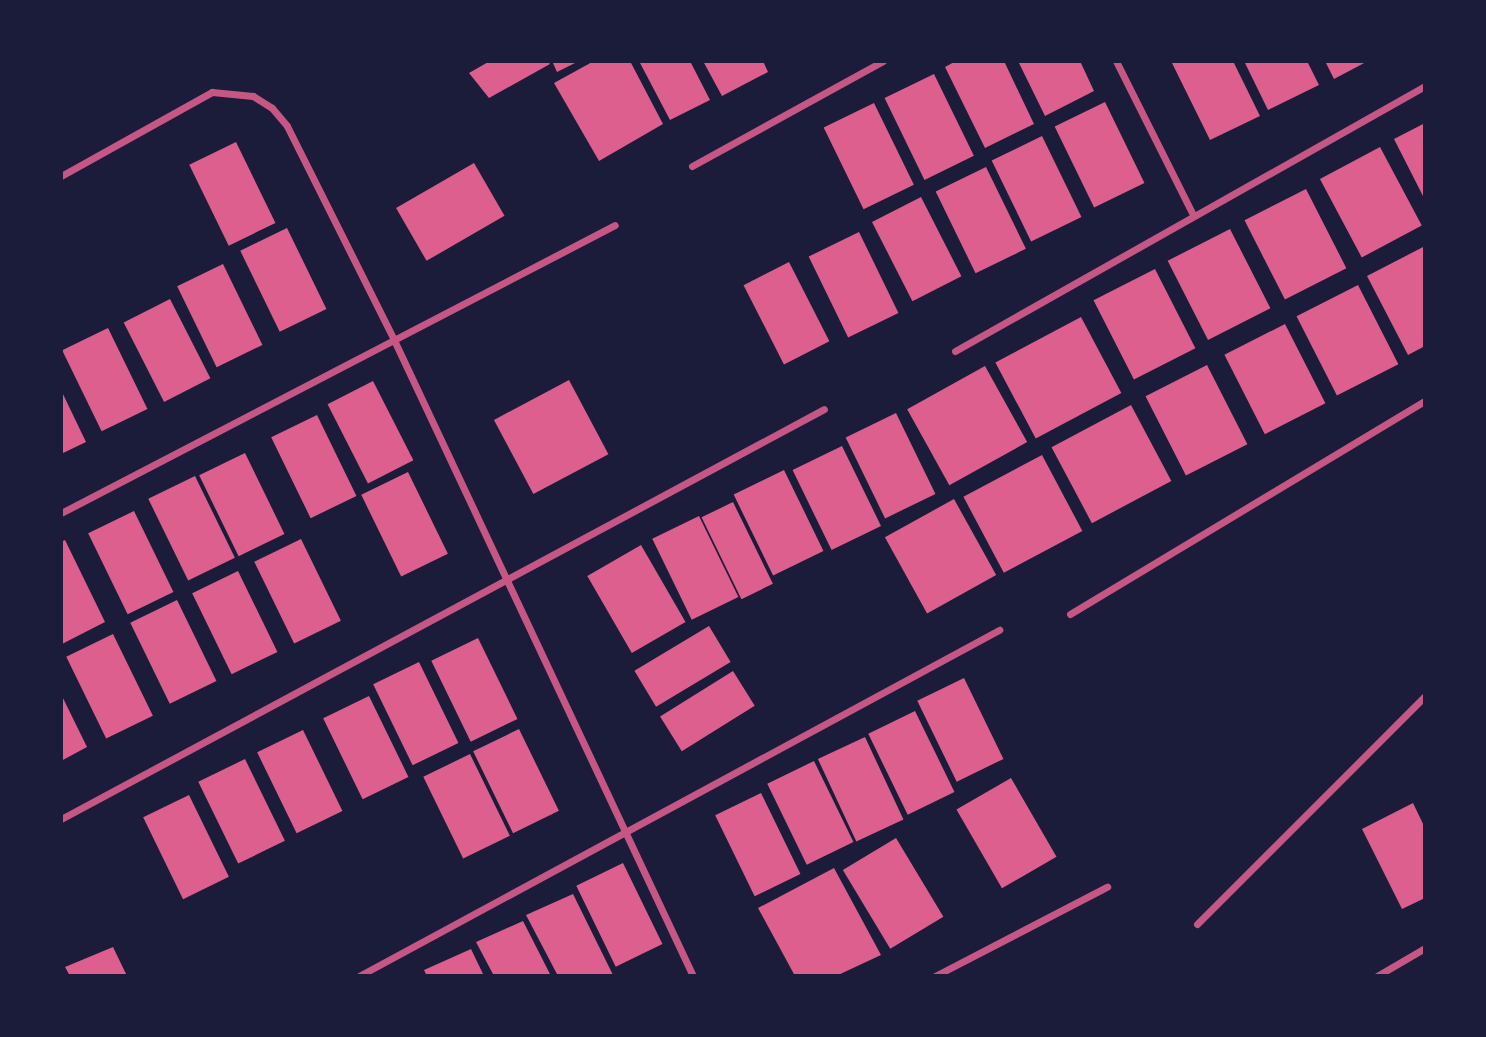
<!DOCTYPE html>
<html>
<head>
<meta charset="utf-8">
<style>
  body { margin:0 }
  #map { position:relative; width:1486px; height:1037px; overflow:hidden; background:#1b1b3a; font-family:"Roboto Serif",serif }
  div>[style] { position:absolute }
  .building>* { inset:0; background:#dd5f8e; transform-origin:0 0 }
  .minor>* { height:7px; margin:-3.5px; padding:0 3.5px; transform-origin:3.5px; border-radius:3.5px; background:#c65784 }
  span { translate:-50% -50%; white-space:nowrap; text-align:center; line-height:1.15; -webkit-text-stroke:5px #1b1b3a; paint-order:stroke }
  .frame { position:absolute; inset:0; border:63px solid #1b1b3a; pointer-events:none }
</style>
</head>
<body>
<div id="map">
  <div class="building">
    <div style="clip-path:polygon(490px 61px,548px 61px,550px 64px,489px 98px,469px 73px)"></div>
    <div style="clip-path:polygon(552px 61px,579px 61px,557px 72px)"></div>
    <div style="clip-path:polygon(594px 61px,630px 61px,663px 124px,599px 161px,554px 83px)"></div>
    <div style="clip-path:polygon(639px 61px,690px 61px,710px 100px,670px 120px)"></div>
    <div style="clip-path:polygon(703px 61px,763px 61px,768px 72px,722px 96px)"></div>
    <div style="clip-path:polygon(956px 61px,1004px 61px,1034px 124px,985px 148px,945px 67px)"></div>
    <div style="clip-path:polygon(1018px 61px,1080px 61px,1094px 91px,1045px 116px)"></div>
    <div style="clip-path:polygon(1171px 61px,1233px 61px,1260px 116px,1210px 140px)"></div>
    <div style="clip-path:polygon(1244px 61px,1307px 61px,1319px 85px,1268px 110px)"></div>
    <div style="clip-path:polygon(1325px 61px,1368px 61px,1334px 79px)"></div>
    <div style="left:934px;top:74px;width:91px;height:55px;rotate:64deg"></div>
    <div style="left:1105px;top:102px;width:90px;height:56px;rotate:64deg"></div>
    <div style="left:874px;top:103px;width:91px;height:56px;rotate:64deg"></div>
    <div style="clip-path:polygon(1425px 123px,1425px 200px,1394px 139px)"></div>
    <div style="left:1042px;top:136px;width:90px;height:56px;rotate:64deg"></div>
    <div style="left:236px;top:142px;width:90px;height:52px;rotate:64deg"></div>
    <div style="left:1380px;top:147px;width:89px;height:68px;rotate:62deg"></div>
    <div style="left:474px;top:163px;width:61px;height:90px;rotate:60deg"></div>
    <div style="left:986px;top:167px;width:91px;height:56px;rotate:64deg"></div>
    <div style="left:1306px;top:189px;width:89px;height:69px;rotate:63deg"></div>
    <div style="left:921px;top:197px;width:89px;height:55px;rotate:63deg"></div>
    <div style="left:287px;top:228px;width:90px;height:52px;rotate:64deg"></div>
    <div style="left:1230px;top:229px;width:89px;height:70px;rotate:63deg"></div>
    <div style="left:859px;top:232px;width:90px;height:56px;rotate:64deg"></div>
    <div style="clip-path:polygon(1425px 246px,1425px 346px,1408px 355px,1367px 276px)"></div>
    <div style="left:789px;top:262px;width:89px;height:51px;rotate:63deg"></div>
    <div style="left:223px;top:264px;width:90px;height:51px;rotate:64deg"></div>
    <div style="left:1155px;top:269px;width:89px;height:69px;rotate:63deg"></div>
    <div style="left:1358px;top:285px;width:89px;height:69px;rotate:63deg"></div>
    <div style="left:170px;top:299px;width:89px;height:52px;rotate:63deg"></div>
    <div style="left:1081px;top:317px;width:86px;height:97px;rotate:62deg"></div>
    <div style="left:1285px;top:324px;width:89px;height:68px;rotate:63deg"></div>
    <div style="left:108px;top:328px;width:90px;height:51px;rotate:64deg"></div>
    <div style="left:1207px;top:365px;width:89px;height:69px;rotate:63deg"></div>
    <div style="left:985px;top:366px;width:87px;height:89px;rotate:61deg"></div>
    <div style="left:569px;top:380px;width:84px;height:85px;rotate:62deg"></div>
    <div style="left:373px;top:381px;width:89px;height:51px;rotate:63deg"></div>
    <div style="clip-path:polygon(61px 390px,86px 442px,61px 454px)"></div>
    <div style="left:1131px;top:405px;width:86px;height:90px;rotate:62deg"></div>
    <div style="left:896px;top:413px;width:90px;height:56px;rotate:64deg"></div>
    <div style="left:317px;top:415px;width:90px;height:51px;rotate:64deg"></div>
    <div style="left:842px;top:446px;width:89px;height:55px;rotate:64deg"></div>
    <div style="left:245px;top:453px;width:90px;height:51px;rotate:64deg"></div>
    <div style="left:1042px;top:455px;width:86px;height:89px;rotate:62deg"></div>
    <div style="left:784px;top:470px;width:90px;height:56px;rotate:64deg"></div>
    <div style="left:408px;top:472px;width:91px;height:52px;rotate:64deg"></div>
    <div style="left:195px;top:476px;width:91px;height:52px;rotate:64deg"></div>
    <div style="left:954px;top:499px;width:87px;height:79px;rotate:61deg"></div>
    <div style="left:733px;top:502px;width:91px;height:35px;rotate:64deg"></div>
    <div style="left:134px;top:511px;width:90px;height:51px;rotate:64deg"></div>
    <div style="left:699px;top:516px;width:90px;height:52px;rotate:64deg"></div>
    <div style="left:301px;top:539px;width:91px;height:52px;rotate:64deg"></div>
    <div style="clip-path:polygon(65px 540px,105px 622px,62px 644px,61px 542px)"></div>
    <div style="left:641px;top:545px;width:89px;height:62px;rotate:60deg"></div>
    <div style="left:238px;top:571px;width:90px;height:51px;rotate:64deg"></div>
    <div style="left:177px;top:600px;width:90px;height:52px;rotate:64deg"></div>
    <div style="left:709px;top:626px;width:42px;height:87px;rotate:59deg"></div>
    <div style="left:113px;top:634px;width:91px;height:52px;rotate:64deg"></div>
    <div style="left:478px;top:638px;width:90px;height:52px;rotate:64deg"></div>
    <div style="left:419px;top:662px;width:90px;height:51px;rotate:64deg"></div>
    <div style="left:733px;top:671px;width:41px;height:86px;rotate:58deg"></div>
    <div style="left:964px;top:678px;width:90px;height:52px;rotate:64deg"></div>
    <div style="clip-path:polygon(61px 694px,87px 747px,61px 761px)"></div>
    <div style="left:369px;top:696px;width:90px;height:51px;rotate:64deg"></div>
    <div style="left:915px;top:711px;width:90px;height:52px;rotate:64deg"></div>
    <div style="left:519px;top:729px;width:91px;height:51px;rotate:64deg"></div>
    <div style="left:303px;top:730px;width:90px;height:51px;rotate:64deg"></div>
    <div style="left:865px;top:737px;width:91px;height:52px;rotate:65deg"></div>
    <div style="left:470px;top:754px;width:91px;height:52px;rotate:64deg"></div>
    <div style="left:245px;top:759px;width:91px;height:52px;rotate:64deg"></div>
    <div style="left:814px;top:761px;width:90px;height:52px;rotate:64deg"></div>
    <div style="left:1011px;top:778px;width:91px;height:63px;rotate:60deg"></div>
    <div style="left:761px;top:793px;width:90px;height:51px;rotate:64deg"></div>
    <div style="left:189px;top:795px;width:91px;height:51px;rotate:64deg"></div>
    <div style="clip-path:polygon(1413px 803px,1425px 828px,1425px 898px,1402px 909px,1362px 829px)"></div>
    <div style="left:896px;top:838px;width:92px;height:62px;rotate:59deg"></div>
    <div style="left:623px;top:863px;width:90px;height:52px;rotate:64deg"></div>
    <div style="clip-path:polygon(834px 868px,881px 955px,836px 976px,795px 976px,758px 908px)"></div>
    <div style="clip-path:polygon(573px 894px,613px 975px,612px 976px,558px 976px,526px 915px)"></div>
    <div style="clip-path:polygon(523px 921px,551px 976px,494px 976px,476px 942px)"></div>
    <div style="clip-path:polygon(113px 947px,127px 976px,70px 976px,65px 967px)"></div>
    <div style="clip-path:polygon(471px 949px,484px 976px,427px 976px,424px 970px)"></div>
  </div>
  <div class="minor">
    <div style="left:1116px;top:61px;width:172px;rotate:63.4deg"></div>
    <div style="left:692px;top:166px;width:218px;rotate:-28.8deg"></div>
    <div style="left:61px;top:176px;width:173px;rotate:-29.1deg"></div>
    <div style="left:212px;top:92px;width:41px;rotate:5.6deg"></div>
    <div style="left:253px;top:96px;width:22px;rotate:32deg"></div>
    <div style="left:272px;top:108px;width:23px;rotate:50deg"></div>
    <div style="left:287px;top:126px;width:239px;rotate:63.4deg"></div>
    <div style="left:394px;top:340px;width:703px;rotate:64.82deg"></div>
    <div style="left:955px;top:351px;width:540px;rotate:-29.42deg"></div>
    <div style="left:61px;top:513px;width:624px;rotate:-27.47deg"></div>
    <div style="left:1070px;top:614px;width:414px;rotate:-31deg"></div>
    <div style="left:61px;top:819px;width:866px;rotate:-28.25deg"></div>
    <div style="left:1197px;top:924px;width:322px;rotate:-45deg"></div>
    <div style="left:359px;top:976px;width:728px;rotate:-28.4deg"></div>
    <div style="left:935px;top:976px;width:194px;rotate:-27.4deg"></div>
    <div style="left:1377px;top:976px;width:56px;rotate:-30.3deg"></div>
  </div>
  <div class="frame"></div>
</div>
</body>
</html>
